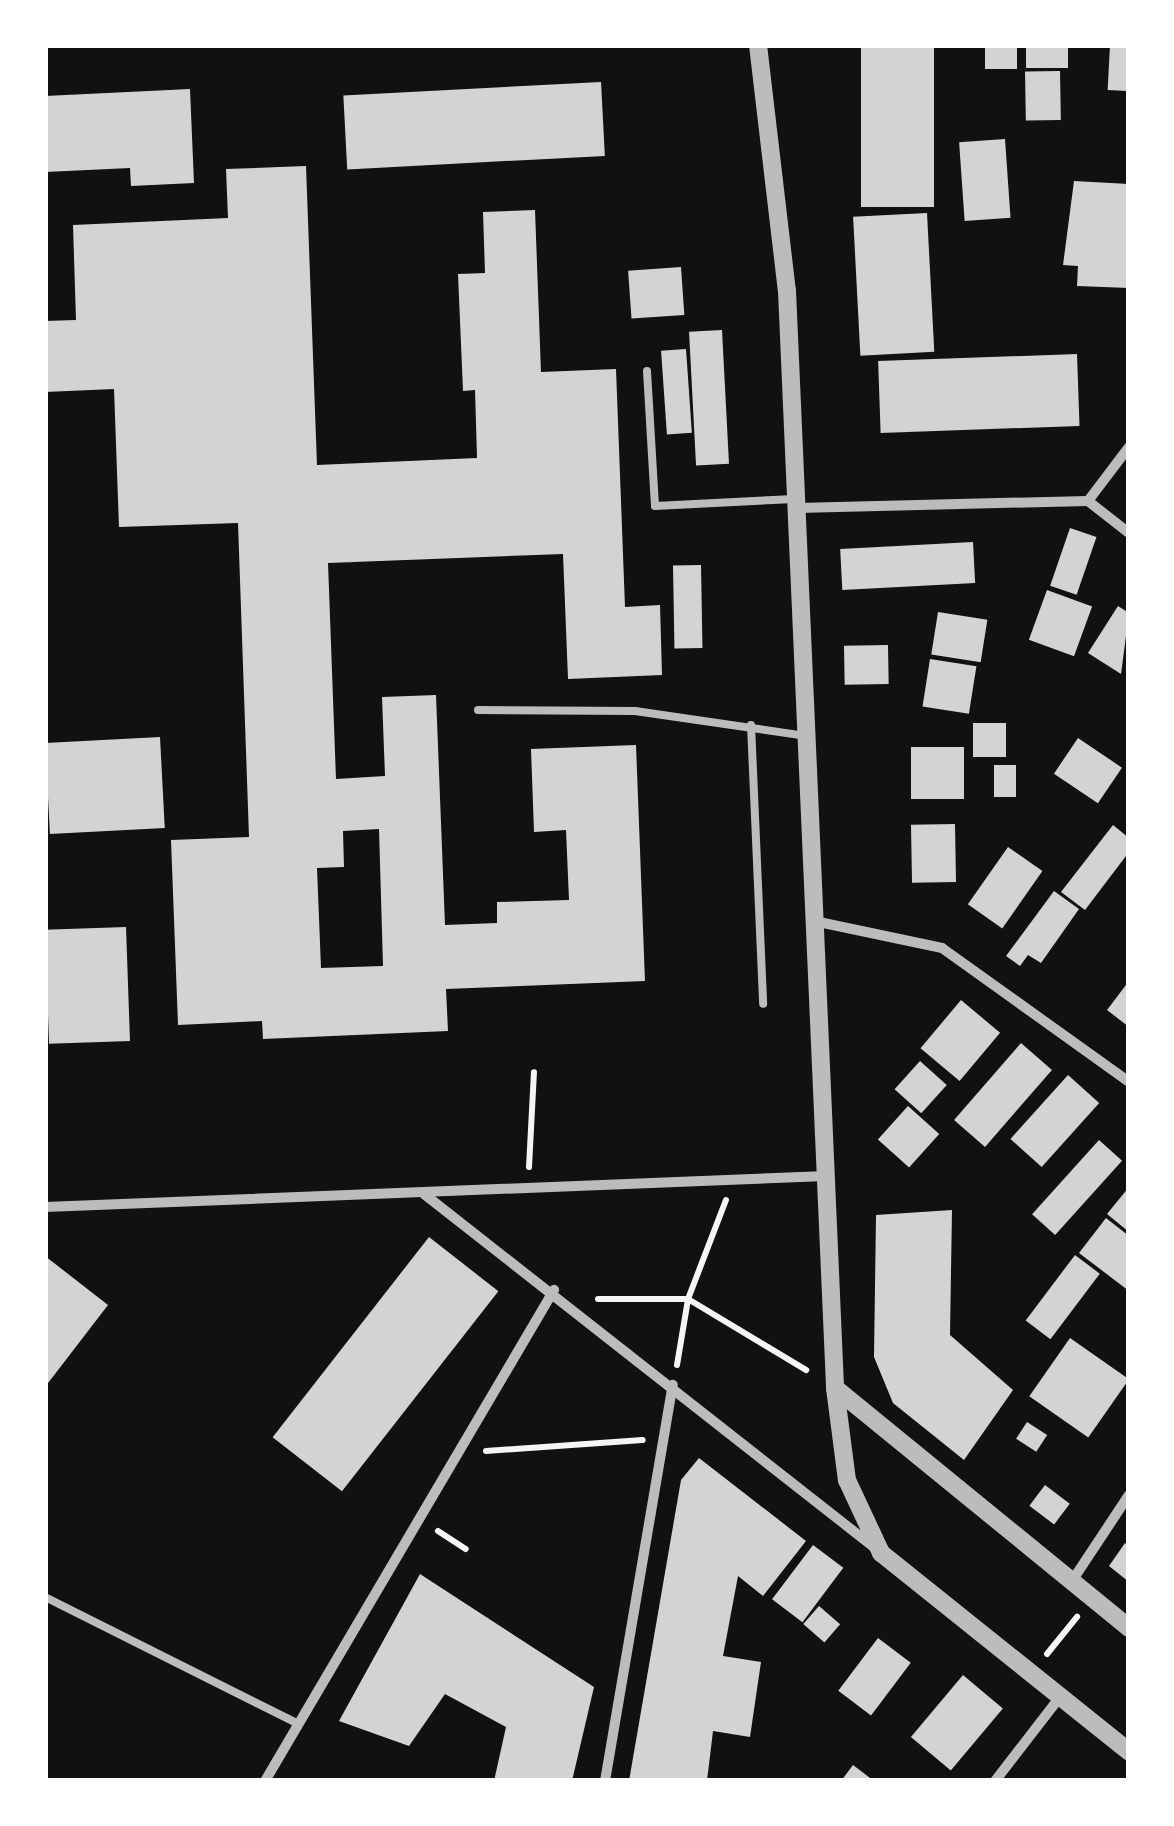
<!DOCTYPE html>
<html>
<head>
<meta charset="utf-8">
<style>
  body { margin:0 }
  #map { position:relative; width:1174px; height:1826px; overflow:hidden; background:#111; font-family:Commissioner,sans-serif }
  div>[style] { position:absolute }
  .building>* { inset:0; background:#d3d3d3; transform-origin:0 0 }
  .path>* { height:6px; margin:-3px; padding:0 3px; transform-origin:3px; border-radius:3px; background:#f5f5f5 }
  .service>* { height:8px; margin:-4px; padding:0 4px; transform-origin:4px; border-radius:4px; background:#bcbcbc }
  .minor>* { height:10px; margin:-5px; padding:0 5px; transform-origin:5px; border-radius:5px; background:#bcbcbc }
  .tertiary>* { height:18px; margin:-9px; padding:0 9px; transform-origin:9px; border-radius:9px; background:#bcbcbc }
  span { translate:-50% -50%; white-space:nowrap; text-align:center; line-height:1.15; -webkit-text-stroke:10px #fff; paint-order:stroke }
  .frame { position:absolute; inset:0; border:48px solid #fff; pointer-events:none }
</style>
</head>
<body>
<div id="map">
  <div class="building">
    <div style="left:861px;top:45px;width:73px;height:162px"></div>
    <div style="left:985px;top:45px;width:32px;height:24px"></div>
    <div style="left:1026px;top:45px;width:42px;height:23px"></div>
    <div style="left:1110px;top:45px;width:19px;height:45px;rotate:3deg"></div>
    <div style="left:1060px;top:71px;width:49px;height:35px;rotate:89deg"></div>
    <div style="left:601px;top:82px;width:74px;height:258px;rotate:87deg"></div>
    <div style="clip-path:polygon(190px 89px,194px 183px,131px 186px,130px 168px,45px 172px,45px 96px)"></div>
    <div style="left:1005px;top:139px;width:79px;height:46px;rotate:86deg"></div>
    <div style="clip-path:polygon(evenodd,306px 166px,317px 465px,477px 458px,475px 390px,463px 391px,458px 274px,485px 273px,483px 212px,535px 210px,541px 372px,616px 369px,625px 607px,660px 605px,662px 675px,568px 679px,563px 554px,328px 563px,336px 779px,385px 776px,382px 697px,436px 695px,445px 925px,497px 923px,497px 902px,569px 900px,566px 830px,534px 832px,531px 749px,636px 745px,645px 981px,446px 989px,448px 1031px,263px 1039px,262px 1021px,178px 1025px,171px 840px,249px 837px,238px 523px,119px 527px,114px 389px,45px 392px,45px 321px,76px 320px,73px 225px,228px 218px,226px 169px,306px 166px,379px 829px,383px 966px,321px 968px,317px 868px,344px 867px,343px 831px,379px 829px)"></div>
    <div style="clip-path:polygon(1074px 181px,1129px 184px,1129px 288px,1077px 286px,1078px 266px,1063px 265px)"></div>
    <div style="left:927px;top:213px;width:139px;height:74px;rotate:87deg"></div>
    <div style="left:681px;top:267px;width:48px;height:53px;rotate:86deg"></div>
    <div style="left:722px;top:330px;width:134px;height:33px;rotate:87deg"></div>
    <div style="left:686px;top:349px;width:84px;height:25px;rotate:86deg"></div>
    <div style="left:1077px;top:354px;width:72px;height:199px;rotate:88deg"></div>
    <div style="left:1070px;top:528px;width:28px;height:61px;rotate:19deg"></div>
    <div style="left:973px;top:542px;width:41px;height:133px;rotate:87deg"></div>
    <div style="left:701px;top:565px;width:83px;height:28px;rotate:89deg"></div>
    <div style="left:1047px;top:590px;width:48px;height:53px;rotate:20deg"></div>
    <div style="clip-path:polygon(1118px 606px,1129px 613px,1121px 674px,1088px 653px)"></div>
    <div style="left:938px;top:612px;width:50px;height:43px;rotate:9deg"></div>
    <div style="left:888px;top:645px;width:39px;height:44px;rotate:89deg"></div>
    <div style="left:930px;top:659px;width:47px;height:48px;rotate:9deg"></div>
    <div style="left:1006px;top:723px;width:34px;height:33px;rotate:90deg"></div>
    <div style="left:160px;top:737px;width:91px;height:115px;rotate:87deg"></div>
    <div style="left:1078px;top:738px;width:53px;height:43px;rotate:34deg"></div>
    <div style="left:911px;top:747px;width:53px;height:52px"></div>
    <div style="left:994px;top:765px;width:22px;height:32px"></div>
    <div style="left:955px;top:824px;width:58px;height:44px;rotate:89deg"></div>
    <div style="clip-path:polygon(1113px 825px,1129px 838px,1129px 852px,1085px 910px,1061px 892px)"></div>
    <div style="left:1008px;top:847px;width:42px;height:70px;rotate:35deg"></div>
    <div style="clip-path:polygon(1054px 891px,1079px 909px,1041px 963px,1028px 955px,1020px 966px,1006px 956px)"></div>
    <div style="left:126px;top:927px;width:114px;height:81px;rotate:88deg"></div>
    <div style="clip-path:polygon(1129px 981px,1129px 1027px,1107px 1010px)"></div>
    <div style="left:961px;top:1000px;width:51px;height:63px;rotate:40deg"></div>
    <div style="left:1021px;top:1043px;width:41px;height:102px;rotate:41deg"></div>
    <div style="left:920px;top:1061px;width:36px;height:38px;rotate:42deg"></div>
    <div style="left:1068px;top:1075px;width:42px;height:86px;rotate:42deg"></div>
    <div style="left:908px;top:1106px;width:42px;height:45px;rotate:42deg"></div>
    <div style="left:1099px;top:1140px;width:31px;height:100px;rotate:42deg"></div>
    <div style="clip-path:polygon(1129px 1187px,1129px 1232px,1107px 1214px)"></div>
    <div style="clip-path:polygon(952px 1210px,950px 1335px,1013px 1390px,964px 1460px,893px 1403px,874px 1357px,876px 1215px)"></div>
    <div style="clip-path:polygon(1106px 1218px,1129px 1236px,1129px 1291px,1079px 1253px)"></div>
    <div style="left:429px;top:1237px;width:88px;height:254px;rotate:38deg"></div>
    <div style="left:1075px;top:1255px;width:31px;height:82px;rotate:37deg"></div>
    <div style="clip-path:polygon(45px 1256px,108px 1305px,45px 1387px)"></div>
    <div style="left:1070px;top:1338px;width:72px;height:71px;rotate:35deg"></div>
    <div style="left:1027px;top:1422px;width:24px;height:20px;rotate:33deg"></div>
    <div style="clip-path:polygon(699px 1458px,806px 1541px,763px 1596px,738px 1576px,723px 1656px,761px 1662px,750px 1737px,713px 1731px,707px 1781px,629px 1781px,681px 1480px)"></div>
    <div style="left:1045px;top:1485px;width:31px;height:26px;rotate:37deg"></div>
    <div style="clip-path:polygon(1125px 1543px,1129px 1546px,1129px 1582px,1109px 1566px)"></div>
    <div style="left:813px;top:1545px;width:38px;height:68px;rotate:37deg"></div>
    <div style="clip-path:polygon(420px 1574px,594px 1687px,572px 1781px,494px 1781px,506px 1727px,445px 1694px,409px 1746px,339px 1721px)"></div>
    <div style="left:819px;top:1606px;width:28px;height:24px;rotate:41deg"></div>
    <div style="left:878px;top:1638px;width:41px;height:66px;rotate:37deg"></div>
    <div style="left:963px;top:1675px;width:52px;height:81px;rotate:40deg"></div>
    <div style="clip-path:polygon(853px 1765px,874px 1781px,841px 1781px)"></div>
  </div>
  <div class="path">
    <div style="left:529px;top:1167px;width:95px;rotate:-87deg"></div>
    <div style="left:598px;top:1299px;width:90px"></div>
    <div style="left:688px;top:1299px;width:138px;rotate:31deg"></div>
    <div style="left:677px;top:1365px;width:67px;rotate:-80.5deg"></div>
    <div style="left:688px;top:1299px;width:106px;rotate:-69deg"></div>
    <div style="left:486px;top:1451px;width:157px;rotate:-4deg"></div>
    <div style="left:438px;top:1531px;width:33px;rotate:33deg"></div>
    <div style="left:1047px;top:1654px;width:48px;rotate:-51deg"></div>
  </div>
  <div class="service">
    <div style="left:647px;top:371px;width:135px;rotate:86.6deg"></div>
    <div style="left:655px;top:506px;width:140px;rotate:-2.9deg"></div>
    <div style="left:478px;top:710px;width:157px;rotate:0.4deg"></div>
    <div style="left:635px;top:711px;width:174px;rotate:8.3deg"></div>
    <div style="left:751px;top:725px;width:279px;rotate:87.5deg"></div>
    <div style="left:45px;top:1597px;width:284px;rotate:26.6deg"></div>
  </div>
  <div class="minor">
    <div style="left:1088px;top:501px;width:68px;rotate:-52.8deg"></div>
    <div style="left:797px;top:508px;width:291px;rotate:-1.4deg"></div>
    <div style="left:1088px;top:501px;width:52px;rotate:38deg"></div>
    <div style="left:814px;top:921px;width:131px;rotate:11.9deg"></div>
    <div style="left:942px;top:948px;width:230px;rotate:35.6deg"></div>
    <div style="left:424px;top:1194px;width:573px;rotate:38.13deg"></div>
    <div style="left:45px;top:1207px;width:782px;rotate:-2.27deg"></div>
    <div style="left:1072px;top:1581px;width:103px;rotate:-56.5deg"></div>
    <div style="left:265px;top:1781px;width:570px;rotate:-59.52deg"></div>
    <div style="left:605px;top:1781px;width:402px;rotate:-80.3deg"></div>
    <div style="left:995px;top:1781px;width:106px;rotate:-52.3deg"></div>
  </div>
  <div class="tertiary">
    <div style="left:758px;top:45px;width:248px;rotate:83.3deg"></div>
    <div style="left:787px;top:291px;width:1098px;rotate:87.49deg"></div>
    <div style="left:835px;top:1388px;width:93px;rotate:82.6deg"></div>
    <div style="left:847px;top:1480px;width:81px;rotate:65deg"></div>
    <div style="left:881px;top:1553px;width:318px;rotate:38.7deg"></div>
    <div style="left:835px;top:1388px;width:380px;rotate:39.2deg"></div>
  </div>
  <div class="frame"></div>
</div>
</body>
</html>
